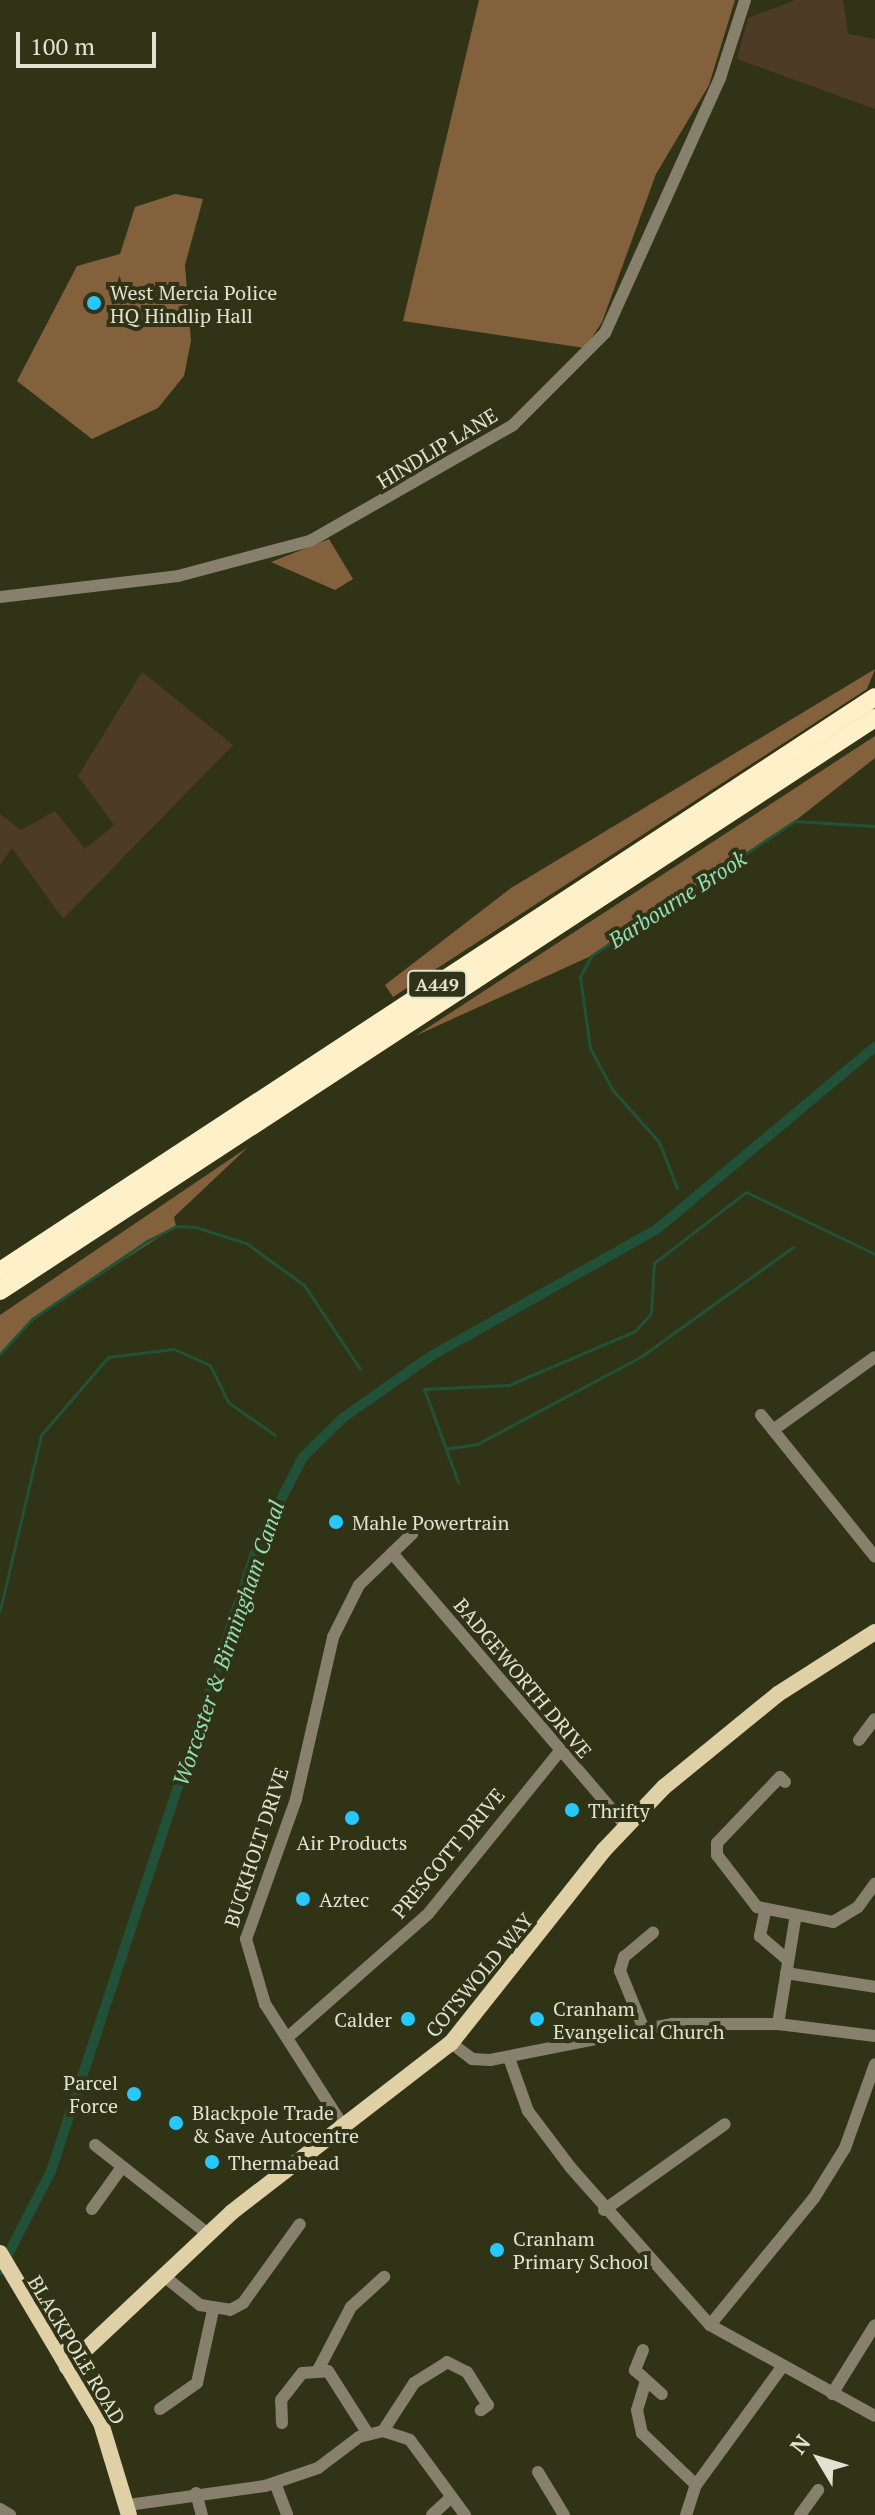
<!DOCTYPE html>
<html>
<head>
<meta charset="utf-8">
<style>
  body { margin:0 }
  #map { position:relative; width:875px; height:2515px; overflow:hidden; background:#303315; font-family:"PT Serif",serif }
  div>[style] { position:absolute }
  .green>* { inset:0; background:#4e3b26 }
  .forest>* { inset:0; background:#83613d }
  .stream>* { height:3px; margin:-1.5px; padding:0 1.5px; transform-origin:1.5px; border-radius:1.5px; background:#215239 }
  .canal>* { height:10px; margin:-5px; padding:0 5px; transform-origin:5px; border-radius:5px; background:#215239 }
  .minor>* { height:12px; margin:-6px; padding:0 6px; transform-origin:6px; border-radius:6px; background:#87806c }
  .major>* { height:16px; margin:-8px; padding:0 8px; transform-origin:8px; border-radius:8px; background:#dfd0a6 }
  .highway>* { height:18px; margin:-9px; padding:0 9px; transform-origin:9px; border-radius:9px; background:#fef0c8 }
  .dots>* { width:22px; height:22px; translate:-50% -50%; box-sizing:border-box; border:4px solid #303315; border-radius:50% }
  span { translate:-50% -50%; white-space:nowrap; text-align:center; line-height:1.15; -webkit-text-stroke:8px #303315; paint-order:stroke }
  .shield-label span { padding:2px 6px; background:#303315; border:2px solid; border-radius:6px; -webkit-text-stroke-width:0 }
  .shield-label { font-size:18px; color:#e1e3d2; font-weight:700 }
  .poi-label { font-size:20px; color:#e1e3d2 }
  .left { translate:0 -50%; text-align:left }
  .right { translate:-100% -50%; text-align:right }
  .street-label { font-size:20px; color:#e1e3d2 }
  .water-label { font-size:22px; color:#91dfb4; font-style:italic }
  .north { position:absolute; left:779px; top:2419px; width:80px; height:80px; -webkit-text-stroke:6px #303315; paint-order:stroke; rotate:308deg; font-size:22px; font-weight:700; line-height:32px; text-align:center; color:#e1e3d2 }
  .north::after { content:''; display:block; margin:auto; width:28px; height:36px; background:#e1e3d2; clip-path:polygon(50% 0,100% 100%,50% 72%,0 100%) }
  .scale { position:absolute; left:16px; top:32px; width:140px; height:36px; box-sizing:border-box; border:4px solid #e1e3d2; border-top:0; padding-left:10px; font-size:24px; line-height:28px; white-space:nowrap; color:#e1e3d2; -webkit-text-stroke:6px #303315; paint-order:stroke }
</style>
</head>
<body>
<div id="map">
  <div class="green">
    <div style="clip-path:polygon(795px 0,843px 0,848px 34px,875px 39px,875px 109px,737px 59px,748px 18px)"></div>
    <div style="clip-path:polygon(142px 672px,233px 745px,63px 919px,12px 848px,0 865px,0 814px,21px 830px,55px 811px,85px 849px,114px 825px,78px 776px)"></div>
  </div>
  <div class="forest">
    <div style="clip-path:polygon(479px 0,735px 0,709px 85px,656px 174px,602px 322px,585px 348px,403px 321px)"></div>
    <div style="clip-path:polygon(175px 194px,203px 199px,185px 265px,191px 341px,184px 376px,158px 408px,92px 439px,17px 381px,77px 266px,120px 254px,135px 207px)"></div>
    <div style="clip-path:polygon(329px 539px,353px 579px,335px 590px,271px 562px)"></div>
    <div style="clip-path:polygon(875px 669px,867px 689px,393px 997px,385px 985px,511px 888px)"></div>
    <div style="clip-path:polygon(875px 736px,875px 758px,795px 821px,591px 956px,415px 1036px)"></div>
    <div style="clip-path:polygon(248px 1147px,174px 1217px,176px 1226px,32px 1319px,0 1354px,0 1315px)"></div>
  </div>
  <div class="stream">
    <div style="left:677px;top:1188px;width:49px;rotate:-111.4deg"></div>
    <div style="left:659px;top:1142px;width:71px;rotate:-131.6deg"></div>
    <div style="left:612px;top:1089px;width:47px;rotate:-118.2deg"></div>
    <div style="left:590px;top:1048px;width:72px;rotate:-98deg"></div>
    <div style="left:580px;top:977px;width:24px;rotate:-62deg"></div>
    <div style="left:591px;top:956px;width:245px;rotate:-33.5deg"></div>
    <div style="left:795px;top:821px;width:80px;rotate:3.6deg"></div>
    <div style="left:793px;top:1247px;width:186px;rotate:144.2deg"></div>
    <div style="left:642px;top:1356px;width:187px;rotate:151.9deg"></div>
    <div style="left:477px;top:1444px;width:31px;rotate:171deg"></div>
    <div style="left:446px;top:1449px;width:64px;rotate:-110.1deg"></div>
    <div style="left:424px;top:1389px;width:85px;rotate:-2.7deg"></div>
    <div style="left:509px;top:1385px;width:137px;rotate:-23.2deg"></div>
    <div style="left:635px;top:1331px;width:24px;rotate:-48deg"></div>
    <div style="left:651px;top:1313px;width:50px;rotate:-86.6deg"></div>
    <div style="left:654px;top:1263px;width:116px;rotate:-37.7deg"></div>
    <div style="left:746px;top:1192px;width:143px;rotate:25.7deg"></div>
    <div style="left:0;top:1354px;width:47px;rotate:-47.6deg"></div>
    <div style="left:32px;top:1319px;width:139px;rotate:-34.1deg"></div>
    <div style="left:147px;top:1241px;width:33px;rotate:-27deg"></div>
    <div style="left:176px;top:1226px;width:19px;rotate:3deg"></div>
    <div style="left:195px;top:1227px;width:53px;rotate:17.4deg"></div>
    <div style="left:246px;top:1243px;width:72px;rotate:35.9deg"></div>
    <div style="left:304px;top:1285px;width:101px;rotate:56.3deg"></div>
    <div style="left:446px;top:1449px;width:35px;rotate:70deg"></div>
    <div style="left:0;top:1610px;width:180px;rotate:-76.8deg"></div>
    <div style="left:41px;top:1435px;width:103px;rotate:-49.3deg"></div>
    <div style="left:108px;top:1357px;width:66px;rotate:-6.9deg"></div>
    <div style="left:174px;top:1349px;width:39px;rotate:24deg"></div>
    <div style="left:210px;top:1365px;width:41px;rotate:64.1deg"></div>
    <div style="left:228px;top:1402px;width:57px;rotate:35.1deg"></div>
  </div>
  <div class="canal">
    <div style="left:0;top:2270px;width:111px;rotate:-62.7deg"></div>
    <div style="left:51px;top:2171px;width:660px;rotate:-71.73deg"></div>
    <div style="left:258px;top:1544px;width:98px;rotate:-62.7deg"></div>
    <div style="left:303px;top:1457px;width:57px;rotate:-44.3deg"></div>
    <div style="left:344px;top:1417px;width:106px;rotate:-35deg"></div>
    <div style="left:431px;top:1356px;width:259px;rotate:-29.3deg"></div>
    <div style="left:657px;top:1229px;width:284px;rotate:-39.9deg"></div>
  </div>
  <div class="minor">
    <div style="left:0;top:597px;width:179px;rotate:-6.7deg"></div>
    <div style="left:178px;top:576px;width:137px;rotate:-14.9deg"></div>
    <div style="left:310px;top:541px;width:234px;rotate:-29.7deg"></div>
    <div style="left:513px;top:425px;width:130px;rotate:-45deg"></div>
    <div style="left:605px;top:333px;width:280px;rotate:-65.7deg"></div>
    <div style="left:720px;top:78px;width:82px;rotate:-72.2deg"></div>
    <div style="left:761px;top:1415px;width:182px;rotate:51.2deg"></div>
    <div style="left:773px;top:1430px;width:125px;rotate:-35.6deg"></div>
    <div style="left:392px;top:1553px;width:360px;rotate:49.4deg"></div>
    <div style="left:859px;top:1740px;width:26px;rotate:-53deg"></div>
    <div style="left:785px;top:1782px;width:7px;rotate:-135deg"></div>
    <div style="left:780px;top:1777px;width:91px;rotate:133.7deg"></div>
    <div style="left:717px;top:1843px;width:12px;rotate:90deg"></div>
    <div style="left:717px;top:1855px;width:66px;rotate:52.4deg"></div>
    <div style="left:757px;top:1907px;width:77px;rotate:11.2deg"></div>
    <div style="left:833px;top:1922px;width:29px;rotate:-31deg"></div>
    <div style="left:858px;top:1907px;width:29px;rotate:-54deg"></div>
    <div style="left:765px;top:1912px;width:25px;rotate:102deg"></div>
    <div style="left:760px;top:1936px;width:37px;rotate:41deg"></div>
    <div style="left:786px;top:1973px;width:90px;rotate:8.9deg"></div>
    <div style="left:778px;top:2024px;width:105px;rotate:-80.7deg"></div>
    <div style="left:643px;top:2027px;width:61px;rotate:-112.3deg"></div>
    <div style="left:620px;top:1971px;width:15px;rotate:-74deg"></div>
    <div style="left:624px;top:1957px;width:38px;rotate:-40deg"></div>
    <div style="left:288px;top:2037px;width:186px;rotate:-41.3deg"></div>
    <div style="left:428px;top:1914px;width:210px;rotate:-51deg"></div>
    <div style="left:451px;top:2043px;width:26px;rotate:37deg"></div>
    <div style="left:472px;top:2059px;width:18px;rotate:3deg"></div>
    <div style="left:490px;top:2060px;width:186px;rotate:-11.2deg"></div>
    <div style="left:672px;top:2024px;width:106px"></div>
    <div style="left:778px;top:2024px;width:98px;rotate:7.1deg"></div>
    <div style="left:509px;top:2058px;width:56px;rotate:70.3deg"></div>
    <div style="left:528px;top:2111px;width:71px;rotate:53deg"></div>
    <div style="left:571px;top:2168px;width:210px;rotate:48.5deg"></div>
    <div style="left:710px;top:2325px;width:188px;rotate:28.9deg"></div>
    <div style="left:345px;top:2129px;width:148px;rotate:-122.6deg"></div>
    <div style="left:265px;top:2004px;width:68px;rotate:-106.3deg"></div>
    <div style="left:246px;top:1939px;width:149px;rotate:-70.3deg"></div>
    <div style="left:296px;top:1799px;width:166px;rotate:-77.1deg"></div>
    <div style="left:333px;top:1637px;width:58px;rotate:-63.4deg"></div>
    <div style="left:359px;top:1585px;width:74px;rotate:-43.9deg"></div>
    <div style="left:95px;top:2145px;width:144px;rotate:38.2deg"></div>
    <div style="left:92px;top:2209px;width:52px;rotate:-54.5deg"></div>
    <div style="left:604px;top:2210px;width:148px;rotate:-35.4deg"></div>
    <div style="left:165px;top:2277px;width:45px;rotate:38.7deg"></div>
    <div style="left:200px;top:2305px;width:30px;rotate:9deg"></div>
    <div style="left:230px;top:2310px;width:15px;rotate:-28deg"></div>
    <div style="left:243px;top:2303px;width:97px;rotate:-54.2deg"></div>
    <div style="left:710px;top:2325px;width:164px;rotate:-50.7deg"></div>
    <div style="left:814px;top:2198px;width:59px;rotate:-58.2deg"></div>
    <div style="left:845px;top:2148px;width:89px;rotate:-70.3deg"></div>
    <div style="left:643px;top:2350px;width:22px;rotate:112deg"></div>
    <div style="left:635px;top:2370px;width:36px;rotate:42deg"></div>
    <div style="left:317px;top:2372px;width:73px;rotate:-62.4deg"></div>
    <div style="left:351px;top:2307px;width:45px;rotate:-42.3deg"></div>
    <div style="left:645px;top:2384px;width:27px;rotate:107deg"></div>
    <div style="left:637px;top:2410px;width:24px;rotate:78deg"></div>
    <div style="left:642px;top:2433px;width:75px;rotate:43.9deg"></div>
    <div style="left:832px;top:2394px;width:81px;rotate:-58.1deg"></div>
    <div style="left:160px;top:2409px;width:45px;rotate:-35.1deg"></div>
    <div style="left:197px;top:2383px;width:75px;rotate:-77.6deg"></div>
    <div style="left:282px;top:2423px;width:23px;rotate:-92deg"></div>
    <div style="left:281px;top:2400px;width:34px;rotate:-52deg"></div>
    <div style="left:302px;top:2373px;width:26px;rotate:-4deg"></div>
    <div style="left:328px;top:2371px;width:75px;rotate:57.6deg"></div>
    <div style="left:383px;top:2431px;width:57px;rotate:-57.1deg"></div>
    <div style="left:414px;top:2383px;width:39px;rotate:-32deg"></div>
    <div style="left:447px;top:2362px;width:22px;rotate:27deg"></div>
    <div style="left:467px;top:2372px;width:39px;rotate:58deg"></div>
    <div style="left:488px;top:2405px;width:9px;rotate:144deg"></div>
    <div style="left:538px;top:2472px;width:50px;rotate:58.8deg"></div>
    <div style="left:275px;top:2483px;width:34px;rotate:69deg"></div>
    <div style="left:196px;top:2493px;width:23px;rotate:75deg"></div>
    <div style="left:128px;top:2505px;width:138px;rotate:-7.9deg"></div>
    <div style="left:265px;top:2486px;width:56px;rotate:-18.8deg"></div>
    <div style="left:318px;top:2468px;width:51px;rotate:-37.1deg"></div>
    <div style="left:359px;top:2437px;width:25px;rotate:-14deg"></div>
    <div style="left:383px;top:2431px;width:28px;rotate:18deg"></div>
    <div style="left:410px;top:2440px;width:93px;rotate:53.7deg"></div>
    <div style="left:0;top:2509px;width:12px;rotate:31deg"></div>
    <div style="left:432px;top:2515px;width:23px;rotate:-43deg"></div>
    <div style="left:686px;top:2515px;width:32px;rotate:-72deg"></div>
    <div style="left:696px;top:2485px;width:146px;rotate:-53.9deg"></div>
    <div style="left:800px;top:2515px;width:31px;rotate:-54deg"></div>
  </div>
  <div class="major">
    <div style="left:0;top:2253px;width:198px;rotate:59.3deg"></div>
    <div style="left:101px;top:2423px;width:96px;rotate:73.1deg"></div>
    <div style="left:67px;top:2367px;width:226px;rotate:-43.2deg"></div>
    <div style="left:232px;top:2212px;width:277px;rotate:-37.7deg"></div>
    <div style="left:451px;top:2043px;width:246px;rotate:-51.6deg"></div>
    <div style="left:604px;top:1850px;width:87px;rotate:-46.4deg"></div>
    <div style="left:664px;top:1787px;width:147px;rotate:-39.2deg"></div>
    <div style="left:778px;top:1694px;width:115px;rotate:-32.6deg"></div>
  </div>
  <div class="highway">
    <div style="left:0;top:1271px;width:1046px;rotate:-33.26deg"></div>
    <div style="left:0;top:1291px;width:1046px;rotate:-33.22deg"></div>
  </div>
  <div class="dots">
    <div style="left:94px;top:303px;background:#27c8ff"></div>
    <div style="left:336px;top:1522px;background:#27c8ff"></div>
    <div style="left:572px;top:1810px;background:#27c8ff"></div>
    <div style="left:352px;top:1818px;background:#27c8ff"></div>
    <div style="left:303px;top:1899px;background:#27c8ff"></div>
    <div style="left:408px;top:2019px;background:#27c8ff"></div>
    <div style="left:537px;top:2019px;background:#27c8ff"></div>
    <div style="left:134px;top:2094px;background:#27c8ff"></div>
    <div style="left:176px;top:2123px;background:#27c8ff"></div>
    <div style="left:212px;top:2162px;background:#27c8ff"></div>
    <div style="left:497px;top:2250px;background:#27c8ff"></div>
  </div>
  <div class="shield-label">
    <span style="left:437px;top:984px">A449</span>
  </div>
  <div class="poi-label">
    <span class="left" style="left:110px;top:304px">West Mercia Police<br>HQ Hindlip Hall</span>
    <span class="left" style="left:352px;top:1522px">Mahle Powertrain</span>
    <span class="left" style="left:588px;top:1810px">Thrifty</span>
    <span style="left:352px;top:1842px">Air Products</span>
    <span class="left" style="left:319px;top:1899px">Aztec</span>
    <span class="left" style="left:553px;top:2020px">Cranham<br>Evangelical Church</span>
    <span class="right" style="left:392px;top:2019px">Calder</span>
    <span class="right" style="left:118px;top:2094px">Parcel<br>Force</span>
    <span class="left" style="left:192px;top:2124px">Blackpole Trade<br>&amp; Save Autocentre</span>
    <span class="left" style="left:228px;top:2162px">Thermabead</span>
    <span class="left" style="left:513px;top:2250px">Cranham<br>Primary School</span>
  </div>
  <div class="street-label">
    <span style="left:437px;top:448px;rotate:-31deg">HINDLIP LANE</span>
    <span style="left:523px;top:1678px;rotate:50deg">BADGEWORTH DRIVE</span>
    <span style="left:256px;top:1847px;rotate:-72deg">BUCKHOLT DRIVE</span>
    <span style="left:448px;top:1853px;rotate:-50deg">PRESCOTT DRIVE</span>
    <span style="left:479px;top:1975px;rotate:-50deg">COTSWOLD WAY</span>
    <span style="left:77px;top:2350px;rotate:59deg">BLACKPOLE ROAD</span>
  </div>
  <div class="water-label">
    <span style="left:677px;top:899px;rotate:-33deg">Barbourne Brook</span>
    <span style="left:228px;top:1643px;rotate:-71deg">Worcester &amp; Birmingham Canal</span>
  </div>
  <div class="north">N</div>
  <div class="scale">100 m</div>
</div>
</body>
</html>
